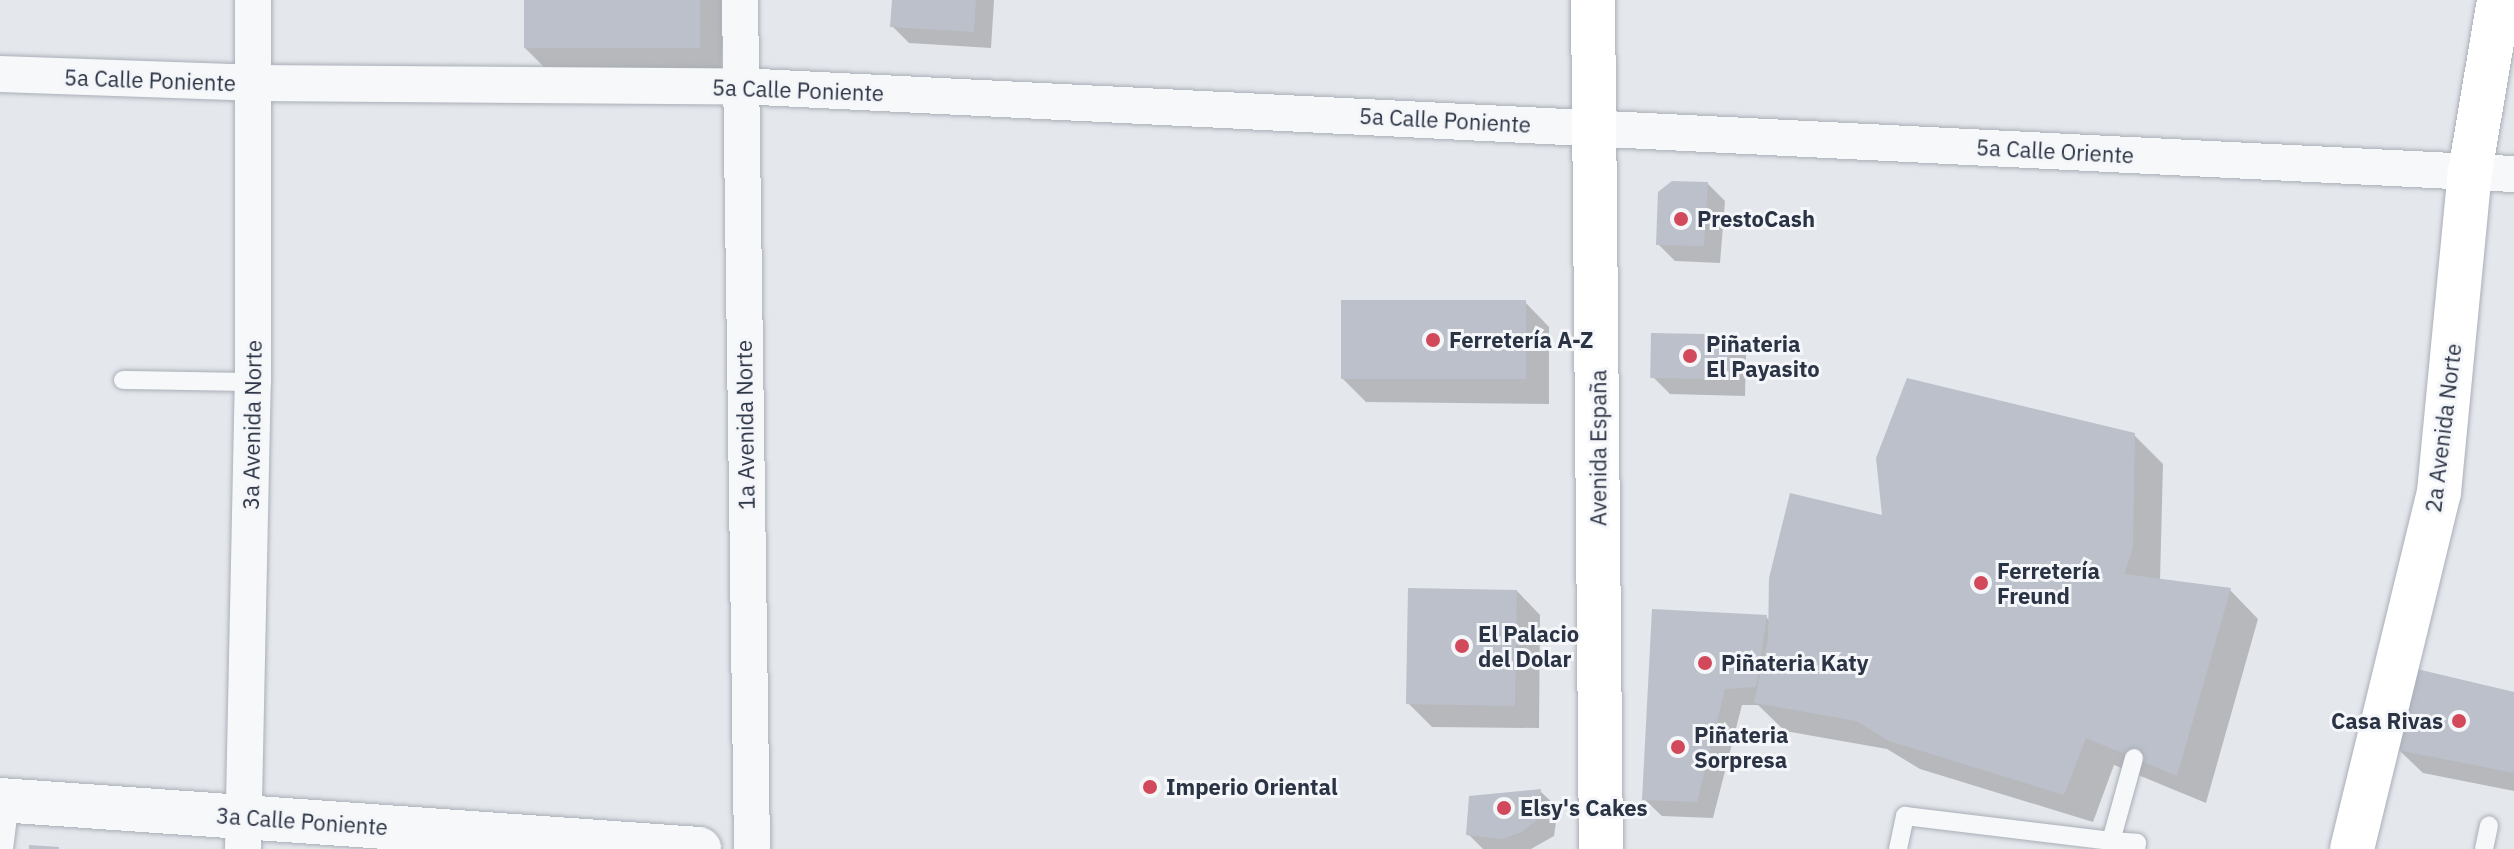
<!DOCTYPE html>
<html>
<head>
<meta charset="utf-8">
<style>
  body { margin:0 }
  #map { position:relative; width:2514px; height:849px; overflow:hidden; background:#e4e7ec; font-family:"IBM Plex Sans",sans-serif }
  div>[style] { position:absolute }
  .shadow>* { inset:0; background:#0003 }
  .building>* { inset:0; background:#bbc0ca; transform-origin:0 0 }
  .roads { filter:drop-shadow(0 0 2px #a9aeb7) drop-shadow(0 0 2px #a9aeb7) }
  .service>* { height:18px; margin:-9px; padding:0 9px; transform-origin:9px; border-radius:9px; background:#f7f8fa }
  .minor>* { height:36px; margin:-18px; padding:0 18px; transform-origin:18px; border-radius:18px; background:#f7f8fa }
  .tertiary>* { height:44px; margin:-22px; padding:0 22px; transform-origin:22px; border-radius:22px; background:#f7f8fa }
  .secondary>* { height:44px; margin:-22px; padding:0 22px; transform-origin:22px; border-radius:22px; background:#fff }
  .dots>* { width:22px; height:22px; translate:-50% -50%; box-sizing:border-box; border:4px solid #f4f6f9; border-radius:50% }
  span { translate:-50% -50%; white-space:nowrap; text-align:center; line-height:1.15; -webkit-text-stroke:6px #f4f6f9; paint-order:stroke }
  .street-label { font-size:22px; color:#2b3445 }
  .poi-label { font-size:22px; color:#2b3445; font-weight:700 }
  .left { translate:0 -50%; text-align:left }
  .right { translate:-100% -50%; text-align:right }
</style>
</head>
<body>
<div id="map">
  <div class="shadow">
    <div style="clip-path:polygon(526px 0,724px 0,721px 78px,548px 71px,524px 47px)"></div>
    <div style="clip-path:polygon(894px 0,994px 0,991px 48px,909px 43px,892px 26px)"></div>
    <div style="clip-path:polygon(1708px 184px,1725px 201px,1720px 263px,1675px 261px,1658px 244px)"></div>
    <div style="clip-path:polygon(1526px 303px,1549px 327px,1549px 404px,1366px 402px,1342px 378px)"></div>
    <div style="clip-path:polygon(1729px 337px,1746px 354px,1745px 396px,1670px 394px,1653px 377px)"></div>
    <div style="clip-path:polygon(2134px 435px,2163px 464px,2160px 581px,2230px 590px,2258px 619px,2206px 803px,2114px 765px,2093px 822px,1920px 769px,1887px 749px,1785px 731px,1758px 705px,1742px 705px,1713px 818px,1662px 816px,1644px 799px,1766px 617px,1770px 621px,1884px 517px)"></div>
    <div style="clip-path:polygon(1517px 591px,1540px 615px,1539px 728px,1432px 727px,1408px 703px)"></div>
    <div style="clip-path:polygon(2514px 695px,2514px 791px,2423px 773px,2399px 750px)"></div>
    <div style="clip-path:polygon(1541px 792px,1558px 808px,1554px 836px,1531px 849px,1483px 849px,1468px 834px)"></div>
  </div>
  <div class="building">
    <div style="left:524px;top:0;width:176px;height:48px"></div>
    <div style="clip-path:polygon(892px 0,976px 0,974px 32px,890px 27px)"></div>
    <div style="clip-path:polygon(1672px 181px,1708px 182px,1704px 246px,1656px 245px,1658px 192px)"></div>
    <div style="left:1341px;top:300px;width:185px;height:79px"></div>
    <div style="left:1651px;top:333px;width:79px;height:45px;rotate:1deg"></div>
    <div style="clip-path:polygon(1907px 378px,2135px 433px,2133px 548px,2124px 574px,2231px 588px,2177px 776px,2086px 738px,2064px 795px,1889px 741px,1856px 721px,1754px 703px,1768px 639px,1769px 578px,1790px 493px,1882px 515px,1876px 458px)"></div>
    <div style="left:1408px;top:588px;width:109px;height:116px;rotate:1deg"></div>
    <div style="clip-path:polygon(1652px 609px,1767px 615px,1756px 687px,1725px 689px,1697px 802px,1642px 800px)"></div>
    <div style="clip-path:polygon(2417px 669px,2514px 692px,2514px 773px,2397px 750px)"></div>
    <div style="clip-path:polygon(1541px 789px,1538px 819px,1522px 832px,1502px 839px,1466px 835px,1469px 796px)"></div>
    <div style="clip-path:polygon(29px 845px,59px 847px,59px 849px,29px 849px)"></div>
  </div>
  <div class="roads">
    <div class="service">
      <div style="left:123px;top:380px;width:130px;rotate:0.9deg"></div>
      <div style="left:2111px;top:841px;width:26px;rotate:4deg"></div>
      <div style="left:2137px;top:843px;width:6px;rotate:99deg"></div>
      <div style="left:4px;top:849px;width:48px;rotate:-82.9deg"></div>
      <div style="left:1898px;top:849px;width:34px;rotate:-78deg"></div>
      <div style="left:1905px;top:816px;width:208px;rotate:6.9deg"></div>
      <div style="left:2111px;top:841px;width:86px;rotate:-74.5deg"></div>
      <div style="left:2484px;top:849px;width:24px;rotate:-78deg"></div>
    </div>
    <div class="minor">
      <div style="left:740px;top:0;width:849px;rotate:89.19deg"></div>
      <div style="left:0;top:74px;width:253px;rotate:2deg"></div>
      <div style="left:253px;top:83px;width:486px;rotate:0.4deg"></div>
      <div style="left:739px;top:86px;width:1777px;rotate:2.84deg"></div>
      <div style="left:243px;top:849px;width:467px;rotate:-88.8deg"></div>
      <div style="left:253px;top:382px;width:382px;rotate:-90deg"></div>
    </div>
    <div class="tertiary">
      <div style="left:0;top:800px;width:701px;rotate:4.01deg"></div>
    </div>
    <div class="secondary">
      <div style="left:1593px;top:0;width:849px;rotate:89.46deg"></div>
      <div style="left:2352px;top:849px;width:367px;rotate:-76.3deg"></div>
      <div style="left:2439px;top:492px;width:321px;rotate:-84.5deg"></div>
      <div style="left:2470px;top:172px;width:174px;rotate:-80.4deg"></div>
    </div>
  </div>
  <div class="dots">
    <div style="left:1681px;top:219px;background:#d1495b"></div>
    <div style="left:1433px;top:340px;background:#d1495b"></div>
    <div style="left:1690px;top:356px;background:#d1495b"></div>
    <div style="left:1981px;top:583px;background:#d1495b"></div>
    <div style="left:1462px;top:646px;background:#d1495b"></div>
    <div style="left:1705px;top:663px;background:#d1495b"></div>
    <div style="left:2459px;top:721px;background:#d1495b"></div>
    <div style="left:1678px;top:747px;background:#d1495b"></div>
    <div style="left:1150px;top:787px;background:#d1495b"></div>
    <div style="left:1504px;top:808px;background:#d1495b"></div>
  </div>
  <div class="street-label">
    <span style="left:150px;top:80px;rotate:2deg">5a Calle Poniente</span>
    <span style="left:798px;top:90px;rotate:2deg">5a Calle Poniente</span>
    <span style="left:1445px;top:120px;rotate:3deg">5a Calle Poniente</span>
    <span style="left:2055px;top:151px;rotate:3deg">5a Calle Oriente</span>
    <span style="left:252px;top:425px;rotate:-89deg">3a Avenida Norte</span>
    <span style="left:745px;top:425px;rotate:-91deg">1a Avenida Norte</span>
    <span style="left:2443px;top:428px;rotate:-83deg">2a Avenida Norte</span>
    <span style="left:1598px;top:448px;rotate:-90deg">Avenida España</span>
    <span style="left:302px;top:821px;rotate:4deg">3a Calle Poniente</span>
  </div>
  <div class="poi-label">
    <span class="left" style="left:1697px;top:219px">PrestoCash</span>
    <span class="left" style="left:1449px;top:340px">Ferretería A-Z</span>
    <span class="left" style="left:1706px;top:356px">Piñateria<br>El Payasito</span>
    <span class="left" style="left:1997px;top:583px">Ferretería<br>Freund</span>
    <span class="left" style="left:1478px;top:646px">El Palacio<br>del Dolar</span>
    <span class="left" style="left:1721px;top:663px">Piñateria Katy</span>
    <span class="right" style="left:2443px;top:721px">Casa Rivas</span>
    <span class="left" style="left:1694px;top:747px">Piñateria<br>Sorpresa</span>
    <span class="left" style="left:1166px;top:787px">Imperio Oriental</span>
    <span class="left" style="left:1520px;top:808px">Elsy's Cakes</span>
  </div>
</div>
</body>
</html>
